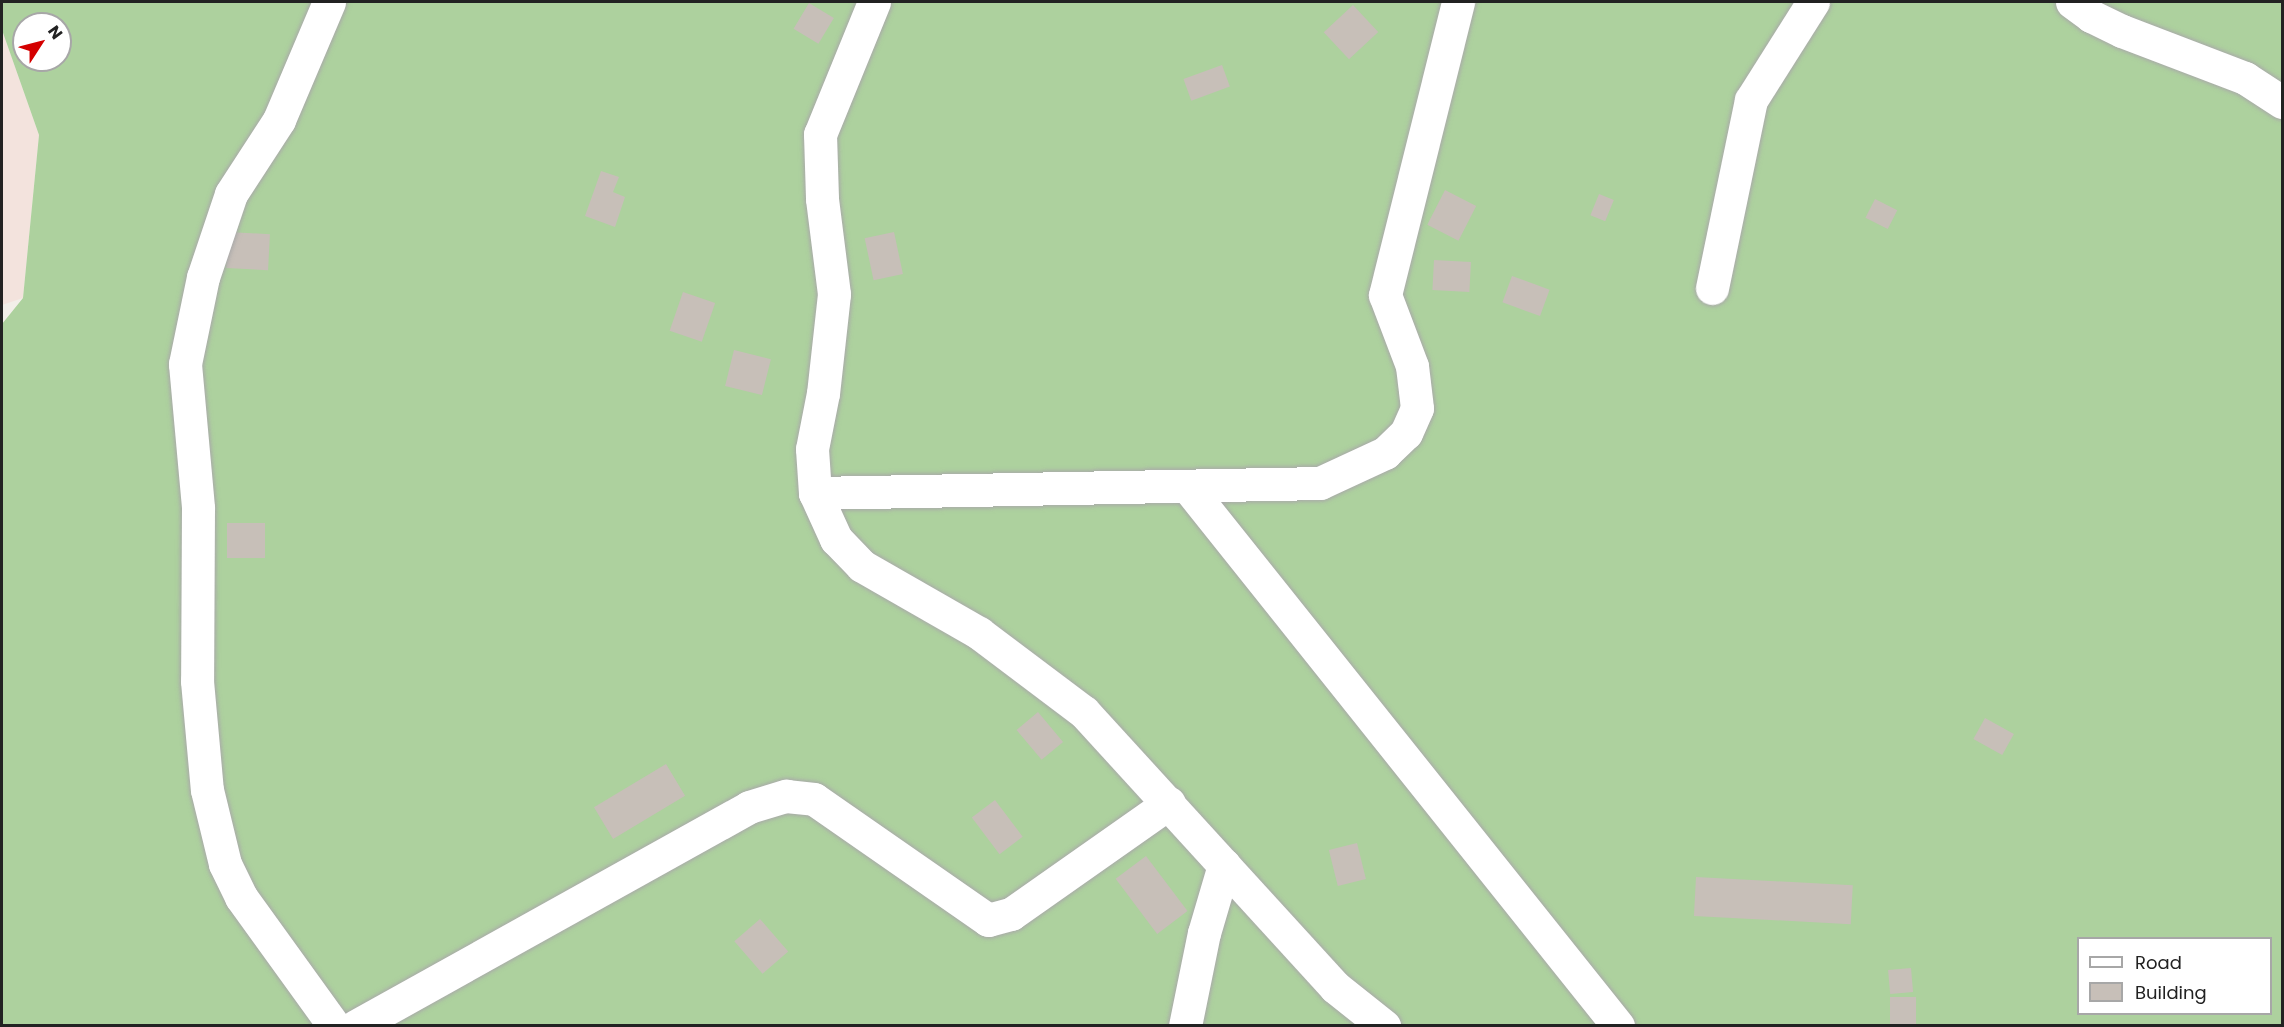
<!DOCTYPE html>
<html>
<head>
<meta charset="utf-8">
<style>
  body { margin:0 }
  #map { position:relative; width:2284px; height:1027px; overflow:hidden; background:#f2efe9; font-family:Poppins,sans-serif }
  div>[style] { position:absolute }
  .military>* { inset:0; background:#f3e3dd }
  .forest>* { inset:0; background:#add19e }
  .building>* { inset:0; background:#c7bfb8; transform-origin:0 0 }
  .roads { filter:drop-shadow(0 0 2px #a9a9a9) drop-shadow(0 0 2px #a9a9a9) }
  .street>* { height:33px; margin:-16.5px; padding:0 16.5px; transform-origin:16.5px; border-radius:16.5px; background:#fff }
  span { translate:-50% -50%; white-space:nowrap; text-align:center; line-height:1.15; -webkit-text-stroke:4.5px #fff; paint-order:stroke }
  .frame { position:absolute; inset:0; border:3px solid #222; pointer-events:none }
  .legend { position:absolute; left:2077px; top:937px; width:195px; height:78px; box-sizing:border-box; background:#fff; border:2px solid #a7a7a7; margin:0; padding:8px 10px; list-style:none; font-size:18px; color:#222 }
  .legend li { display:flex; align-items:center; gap:12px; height:30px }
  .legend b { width:30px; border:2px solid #a7a7a7 }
  .north { position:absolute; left:12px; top:12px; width:60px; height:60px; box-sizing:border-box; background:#fff; border:2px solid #a7a7a7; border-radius:50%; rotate:54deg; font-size:16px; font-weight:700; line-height:24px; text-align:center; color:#222 }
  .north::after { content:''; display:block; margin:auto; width:21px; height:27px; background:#d40000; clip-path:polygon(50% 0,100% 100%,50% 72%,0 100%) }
</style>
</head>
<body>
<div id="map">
  <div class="military">
    <div style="clip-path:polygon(2px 30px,39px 135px,23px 298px,2px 305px)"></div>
  </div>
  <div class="forest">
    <div style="clip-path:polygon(evenodd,2px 2px,2282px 2px,2282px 1025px,2px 1025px,2px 324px,23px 298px,39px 135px,2px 30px,2px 2px,24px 24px,60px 24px,60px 60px,24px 60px,24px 24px,2px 2px,2078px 938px,2270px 938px,2270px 1014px,2078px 1014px,2078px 938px)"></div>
  </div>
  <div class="building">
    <div style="left:809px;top:3px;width:29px;height:30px;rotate:31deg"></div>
    <div style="left:1353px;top:5px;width:37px;height:40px;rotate:47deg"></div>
    <div style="left:1222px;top:65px;width:23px;height:41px;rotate:70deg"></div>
    <div style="clip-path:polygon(601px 171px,619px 177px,613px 192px,625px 197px,615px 227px,585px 216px)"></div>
    <div style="left:1445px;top:190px;width:35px;height:39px;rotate:27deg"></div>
    <div style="left:1599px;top:194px;width:16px;height:23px;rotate:22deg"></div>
    <div style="left:1875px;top:199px;width:25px;height:21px;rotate:27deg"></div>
    <div style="left:228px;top:232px;width:42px;height:36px;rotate:3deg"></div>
    <div style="left:894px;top:232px;width:43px;height:30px;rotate:78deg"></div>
    <div style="left:1434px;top:260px;width:37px;height:30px;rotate:3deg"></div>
    <div style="left:1512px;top:276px;width:40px;height:28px;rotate:20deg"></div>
    <div style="left:683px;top:292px;width:34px;height:41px;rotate:19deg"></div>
    <div style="left:734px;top:350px;width:38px;height:37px;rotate:14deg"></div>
    <div style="left:227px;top:523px;width:38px;height:35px"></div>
    <div style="left:1038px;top:712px;width:39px;height:28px;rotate:50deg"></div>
    <div style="left:1985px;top:718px;width:33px;height:24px;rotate:29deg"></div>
    <div style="left:666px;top:764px;width:37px;height:84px;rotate:59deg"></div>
    <div style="left:995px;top:800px;width:46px;height:29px;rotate:53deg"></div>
    <div style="left:1357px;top:843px;width:37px;height:29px;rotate:76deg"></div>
    <div style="left:1146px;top:856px;width:69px;height:38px;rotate:53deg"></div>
    <div style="left:1696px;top:877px;width:157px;height:39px;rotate:3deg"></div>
    <div style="left:760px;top:919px;width:43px;height:34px;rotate:49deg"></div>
    <div style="left:1911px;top:968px;width:24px;height:23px;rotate:85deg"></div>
    <div style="left:1890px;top:997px;width:26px;height:29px"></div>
  </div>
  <div class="roads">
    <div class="street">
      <div style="left:329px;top:2px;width:128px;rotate:113deg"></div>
      <div style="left:279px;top:120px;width:88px;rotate:123deg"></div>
      <div style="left:231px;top:194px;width:88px;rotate:108.6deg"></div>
      <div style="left:203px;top:277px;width:89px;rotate:101.7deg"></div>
      <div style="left:185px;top:364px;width:145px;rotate:84.8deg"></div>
      <div style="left:198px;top:508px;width:173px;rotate:90.3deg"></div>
      <div style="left:197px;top:681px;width:109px;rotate:84.8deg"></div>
      <div style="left:207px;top:790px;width:76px;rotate:76.3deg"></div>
      <div style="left:225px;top:864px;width:37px;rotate:64deg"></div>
      <div style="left:241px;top:897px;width:159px;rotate:54.2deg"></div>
      <div style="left:874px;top:2px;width:143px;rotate:112.2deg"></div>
      <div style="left:820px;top:134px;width:65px;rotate:88.2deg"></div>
      <div style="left:822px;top:199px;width:96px;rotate:82.8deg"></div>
      <div style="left:834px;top:294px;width:100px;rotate:96.3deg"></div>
      <div style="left:823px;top:393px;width:57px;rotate:101.1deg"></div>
      <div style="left:812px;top:449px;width:44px;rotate:86.1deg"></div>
      <div style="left:815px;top:493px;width:51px;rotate:65.5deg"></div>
      <div style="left:836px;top:539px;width:37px;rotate:46deg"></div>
      <div style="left:862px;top:566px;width:135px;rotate:29.8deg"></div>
      <div style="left:979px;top:633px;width:131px;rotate:37deg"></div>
      <div style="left:1084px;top:712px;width:372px;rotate:47.6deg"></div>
      <div style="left:1335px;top:987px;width:63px;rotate:38.5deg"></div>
      <div style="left:2072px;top:2px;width:24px;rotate:36deg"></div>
      <div style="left:2091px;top:16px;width:34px;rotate:26deg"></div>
      <div style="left:2122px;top:31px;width:132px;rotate:20.9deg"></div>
      <div style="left:2245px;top:78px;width:44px;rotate:33deg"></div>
      <div style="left:1712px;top:288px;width:192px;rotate:-78.3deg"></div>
      <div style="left:1751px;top:100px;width:116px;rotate:-57.7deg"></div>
      <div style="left:1187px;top:486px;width:691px;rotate:51.4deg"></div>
      <div style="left:815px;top:493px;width:505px;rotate:-1.13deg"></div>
      <div style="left:1320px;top:483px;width:72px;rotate:-24.8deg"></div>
      <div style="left:1385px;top:453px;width:29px;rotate:-44deg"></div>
      <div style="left:1406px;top:433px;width:27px;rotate:-66deg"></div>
      <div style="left:1417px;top:408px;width:42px;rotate:-96.8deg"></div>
      <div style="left:1412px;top:366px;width:76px;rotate:-110.8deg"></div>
      <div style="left:1385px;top:295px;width:302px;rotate:-76deg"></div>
      <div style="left:356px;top:1026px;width:450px;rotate:-29.1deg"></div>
      <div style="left:749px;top:807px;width:39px;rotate:-17deg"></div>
      <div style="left:786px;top:796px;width:28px;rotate:6deg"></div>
      <div style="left:814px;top:799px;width:212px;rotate:34.8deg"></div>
      <div style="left:988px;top:920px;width:24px;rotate:-15deg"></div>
      <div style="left:1011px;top:914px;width:193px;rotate:-35.1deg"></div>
      <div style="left:1185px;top:1026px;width:95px;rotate:-78.5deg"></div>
      <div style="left:1204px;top:933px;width:71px;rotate:-73.6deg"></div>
    </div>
  </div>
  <div class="frame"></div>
  <ul class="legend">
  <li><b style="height:8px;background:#fff"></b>Road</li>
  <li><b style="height:16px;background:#c7bfb8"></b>Building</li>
  </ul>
  <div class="north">N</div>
</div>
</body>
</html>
